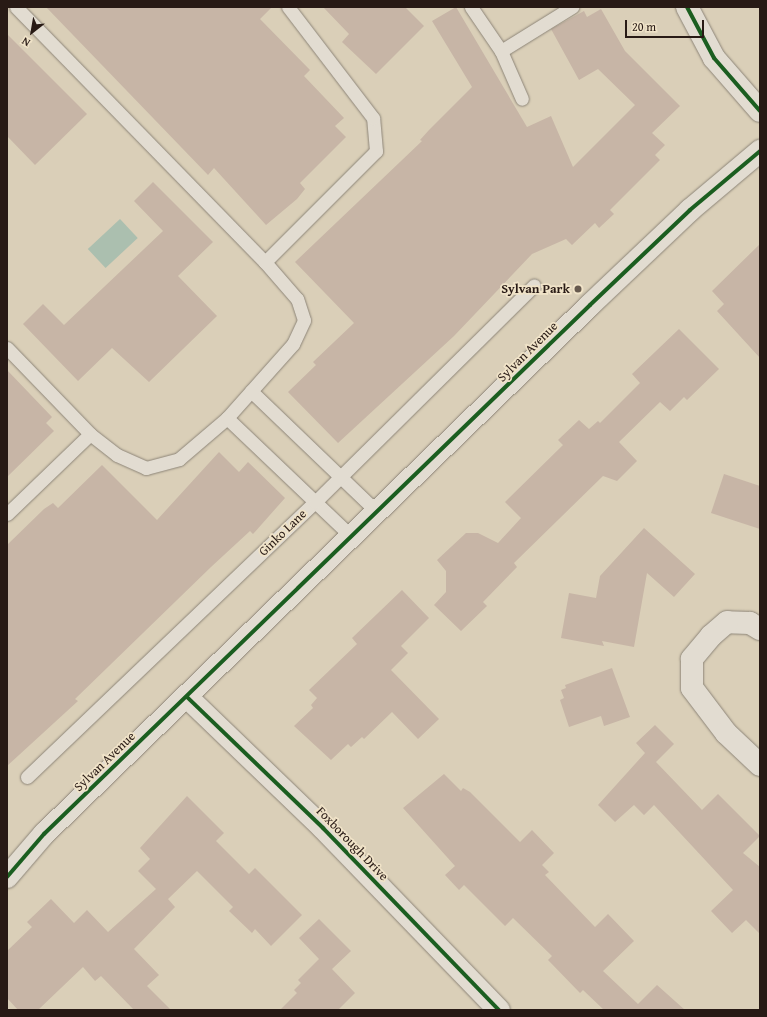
<!DOCTYPE html>
<html>
<head>
<meta charset="utf-8">
<style>
  body { margin:0 }
  #map { position:relative; width:767px; height:1017px; overflow:hidden; background:#dacfb8; font-family:"Gentium Book Plus",serif }
  div>[style] { position:absolute }
  .water>* { inset:0; background:#abbfaf; transform-origin:0 0 }
  .building>* { inset:0; background:#c7b5a6 }
  .roads { filter:drop-shadow(0 0 1px #8d8578) drop-shadow(0 0 1px #8d8578) }
  .service>* { height:13px; margin:-6.5px; padding:0 6.5px; transform-origin:6.5px; border-radius:6.5px; background:#e2dcd1 }
  .minor>* { height:22px; margin:-11px; padding:0 11px; transform-origin:11px; border-radius:11px; background:#e2dcd1 }
  .tertiary>* { height:22px; margin:-11px; padding:0 11px; transform-origin:11px; border-radius:11px; background:#e2dcd1 }
  .cycleway>* { height:4px; margin:-2px; padding:0 2px; transform-origin:2px; border-radius:2px; background:#1b5e20 }
  .dots>* { width:11px; height:11px; translate:-50% -50%; box-sizing:border-box; border:2px solid #f0e3c8; border-radius:50% }
  span { translate:-50% -50%; white-space:nowrap; text-align:center; line-height:1.15; -webkit-text-stroke:3.5px #f0e3c8; paint-order:stroke }
  .poi-label { font-size:13px; color:#281a15; font-weight:700 }
  .right { translate:-100% -50%; text-align:right }
  .street-label { font-size:13px; color:#281a15 }
  .frame { position:absolute; inset:0; border:8px solid #281a15; pointer-events:none }
  .north { position:absolute; left:12px; top:12px; width:40px; height:40px; -webkit-text-stroke:3px #f0e3c8; paint-order:stroke; rotate:211deg; font-size:11px; font-weight:700; line-height:16px; text-align:center; color:#281a15 }
  .north::after { content:''; display:block; margin:auto; width:14px; height:18px; background:#281a15; clip-path:polygon(50% 0,100% 100%,50% 72%,0 100%) }
  .scale { position:absolute; left:625px; top:20px; width:79px; height:18px; box-sizing:border-box; border:2px solid #281a15; border-top:0; padding-left:5px; font-size:12px; line-height:14px; white-space:nowrap; color:#281a15; -webkit-text-stroke:3px #f0e3c8; paint-order:stroke }
</style>
</head>
<body>
<div id="map">
  <div class="water">
    <div style="left:120px;top:219px;width:26px;height:44px;rotate:47deg"></div>
  </div>
  <div class="building">
    <div style="clip-path:polygon(46px 7px,272px 7px,260px 19px,310px 70px,304px 76px,344px 118px,335px 126px,346px 137px,300px 183px,305px 189px,297px 199px,266px 225px,214px 168px,208px 175px)"></div>
    <div style="clip-path:polygon(323px 7px,405px 7px,424px 26px,376px 74px,342px 42px,349px 34px)"></div>
    <div style="clip-path:polygon(456px 7px,527px 127px,551px 116px,573px 167px,635px 105px,598px 69px,579px 80px,551px 29px,584px 11px,587px 17px,601px 9px,625px 51px,680px 106px,652px 133px,665px 145px,655px 155px,660px 160px,610px 210px,614px 214px,599px 228px,595px 223px,572px 245px,566px 239px,532px 254px,454px 336px,338px 443px,288px 392px,316px 365px,313px 362px,354px 323px,295px 262px,422px 141px,420px 140px,429px 130px,472px 87px,432px 21px)"></div>
    <div style="clip-path:polygon(7px 34px,87px 114px,35px 165px,7px 136px)"></div>
    <div style="clip-path:polygon(153px 182px,213px 242px,178px 276px,217px 316px,149px 382px,112px 348px,78px 381px,23px 324px,43px 304px,64px 325px,163px 231px,134px 201px)"></div>
    <div style="clip-path:polygon(760px 244px,760px 358px,717px 311px,724px 304px,712px 291px)"></div>
    <div style="clip-path:polygon(679px 329px,719px 369px,687px 400px,684px 397px,670px 411px,660px 402px,619px 442px,637px 461px,617px 481px,603px 476px,514px 563px,517px 567px,483px 602px,487px 606px,461px 631px,434px 605px,446px 592px,446px 571px,437px 560px,466px 533px,478px 533px,498px 543px,521px 518px,505px 502px,563px 445px,558px 440px,579px 420px,589px 429px,598px 421px,600px 423px,640px 383px,632px 374px)"></div>
    <div style="clip-path:polygon(7px 370px,52px 417px,46px 423px,54px 431px,7px 477px)"></div>
    <div style="clip-path:polygon(219px 452px,239px 472px,248px 462px,285px 498px,253px 534px,250px 531px,211px 567px,75px 699px,78px 701px,7px 766px,7px 545px,44px 509px,53px 503px,58px 508px,102px 465px,157px 520px)"></div>
    <div style="clip-path:polygon(724px 474px,760px 486px,760px 529px,711px 513px)"></div>
    <div style="clip-path:polygon(644px 528px,695px 574px,674px 597px,647px 573px,634px 647px,602px 641px,604px 646px,561px 638px,569px 593px,596px 598px,600px 576px)"></div>
    <div style="clip-path:polygon(402px 590px,429px 618px,401px 646px,408px 653px,391px 670px,439px 719px,418px 739px,392px 712px,364px 739px,362px 737px,351px 747px,348px 744px,331px 760px,294px 726px,313px 708px,311px 705px,317px 698px,309px 690px,357px 644px,352px 638px)"></div>
    <div style="clip-path:polygon(612px 668px,630px 717px,604px 726px,601px 716px,569px 727px,560px 700px,564px 698px,561px 690px,566px 688px,565px 685px)"></div>
    <div style="clip-path:polygon(655px 725px,674px 744px,656px 762px,702px 810px,718px 794px,760px 836px,743px 853px,760px 867px,760px 934px,746px 920px,732px 933px,711px 911px,733px 890px,654px 805px,644px 815px,634px 805px,615px 822px,598px 805px,645px 753px,636px 743px)"></div>
    <div style="clip-path:polygon(444px 774px,461px 791px,463px 788px,470px 792px,520px 842px,532px 830px,554px 853px,542px 865px,549px 872px,545px 875px,595px 927px,608px 914px,634px 941px,603px 971px,638px 1004px,657px 985px,685px 1010px,604px 1010px,583px 990px,580px 993px,548px 960px,552px 956px,513px 918px,505px 926px,464px 885px,459px 890px,445px 875px,455px 866px,403px 808px)"></div>
    <div style="clip-path:polygon(187px 796px,224px 833px,216px 841px,249px 874px,255px 868px,302px 915px,271px 946px,255px 929px,252px 933px,229px 911px,233px 907px,197px 871px,168px 899px,175px 907px,134px 949px,159px 975px,147px 986px,171px 1010px,134px 1010px,101px 976px,95px 981px,83px 967px,38px 1010px,18px 1010px,7px 998px,7px 951px,32px 927px,27px 922px,51px 899px,74px 923px,87px 910px,108px 932px,156px 889px,138px 871px,150px 859px,140px 848px)"></div>
    <div style="clip-path:polygon(319px 919px,351px 951px,332px 969px,355px 993px,338px 1010px,280px 1010px,297px 993px,294px 990px,301px 983px,298px 980px,319px 959px,299px 938px)"></div>
  </div>
  <div class="roads">
    <div class="service">
      <div style="left:16px;top:7px;width:356px;rotate:45.7deg"></div>
      <div style="left:471px;top:7px;width:53px;rotate:55.7deg"></div>
      <div style="left:501px;top:51px;width:52px;rotate:66.4deg"></div>
      <div style="left:501px;top:51px;width:84px;rotate:-31.8deg"></div>
      <div style="left:7px;top:348px;width:120px;rotate:46deg"></div>
      <div style="left:251px;top:391px;width:176px;rotate:43.8deg"></div>
      <div style="left:227px;top:418px;width:174px;rotate:43.6deg"></div>
      <div style="left:7px;top:514px;width:115px;rotate:-43.9deg"></div>
      <div style="left:90px;top:434px;width:34px;rotate:38deg"></div>
      <div style="left:117px;top:455px;width:32px;rotate:24deg"></div>
      <div style="left:146px;top:468px;width:34px;rotate:-15deg"></div>
      <div style="left:179px;top:459px;width:63px;rotate:-40.5deg"></div>
      <div style="left:227px;top:418px;width:99px;rotate:-48.3deg"></div>
      <div style="left:293px;top:344px;width:26px;rotate:-65deg"></div>
      <div style="left:304px;top:320px;width:22px;rotate:-108deg"></div>
      <div style="left:297px;top:299px;width:49px;rotate:-130.9deg"></div>
      <div style="left:265px;top:262px;width:157px;rotate:-45deg"></div>
      <div style="left:376px;top:151px;width:33px;rotate:-95deg"></div>
      <div style="left:373px;top:118px;width:140px;rotate:-127.4deg"></div>
      <div style="left:27px;top:777px;width:398px;rotate:-43.7deg"></div>
      <div style="left:315px;top:502px;width:308px;rotate:-44.7deg"></div>
    </div>
    <div class="minor">
      <div style="left:687px;top:7px;width:58px;rotate:62.1deg"></div>
      <div style="left:714px;top:58px;width:70px;rotate:49deg"></div>
      <div style="left:760px;top:629px;width:12px;rotate:-149deg"></div>
      <div style="left:750px;top:623px;width:23px;rotate:-178deg"></div>
      <div style="left:727px;top:622px;width:21px;rotate:139deg"></div>
      <div style="left:711px;top:636px;width:30px;rotate:130deg"></div>
      <div style="left:692px;top:659px;width:29px;rotate:90deg"></div>
      <div style="left:692px;top:688px;width:56px;rotate:52.9deg"></div>
      <div style="left:726px;top:733px;width:47px;rotate:43.3deg"></div>
      <div style="left:187px;top:697px;width:189px;rotate:43.9deg"></div>
      <div style="left:323px;top:828px;width:253px;rotate:46deg"></div>
    </div>
    <div class="tertiary">
      <div style="left:7px;top:877px;width:57px;rotate:-49.3deg"></div>
      <div style="left:44px;top:834px;width:760px;rotate:-44.09deg"></div>
      <div style="left:590px;top:305px;width:138px;rotate:-43.5deg"></div>
      <div style="left:690px;top:210px;width:92px;rotate:-40.1deg"></div>
    </div>
  </div>
  <div class="cycleway">
    <div style="left:687px;top:7px;width:58px;rotate:62.1deg"></div>
    <div style="left:714px;top:58px;width:70px;rotate:49deg"></div>
    <div style="left:187px;top:697px;width:189px;rotate:43.9deg"></div>
    <div style="left:323px;top:828px;width:253px;rotate:46deg"></div>
    <div style="left:7px;top:877px;width:57px;rotate:-49.3deg"></div>
    <div style="left:44px;top:834px;width:760px;rotate:-44.09deg"></div>
    <div style="left:590px;top:305px;width:138px;rotate:-43.5deg"></div>
    <div style="left:690px;top:210px;width:92px;rotate:-40.1deg"></div>
  </div>
  <div class="dots">
    <div style="left:578px;top:289px;background:#66594e"></div>
  </div>
  <div class="poi-label">
    <span class="right" style="left:570px;top:289px">Sylvan Park</span>
  </div>
  <div class="street-label">
    <span style="left:528px;top:352px;rotate:-45deg">Sylvan Avenue</span>
    <span style="left:283px;top:533px;rotate:-44deg">Ginko Lane</span>
    <span style="left:105px;top:762px;rotate:-44deg">Sylvan Avenue</span>
    <span style="left:352px;top:844px;rotate:46deg">Foxborough Drive</span>
  </div>
  <div class="frame"></div>
  <div class="north">N</div>
  <div class="scale">20 m</div>
</div>
</body>
</html>
